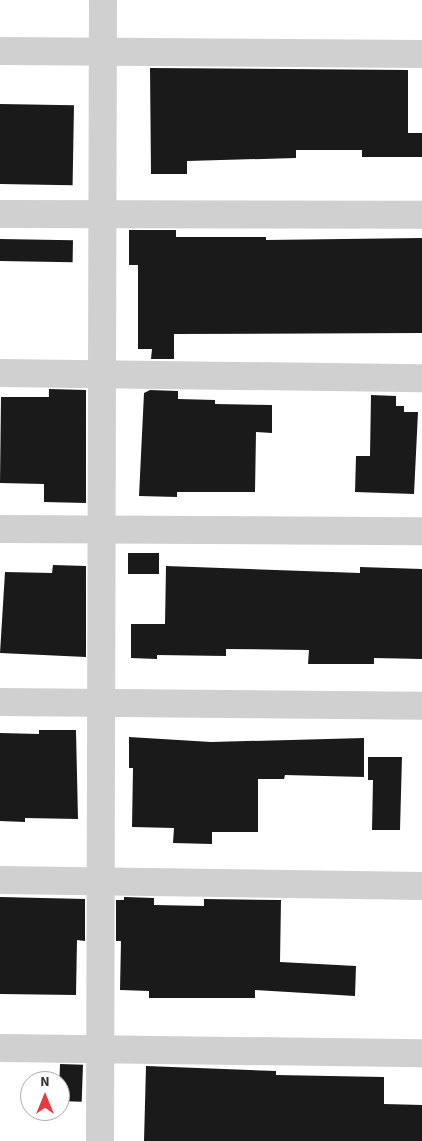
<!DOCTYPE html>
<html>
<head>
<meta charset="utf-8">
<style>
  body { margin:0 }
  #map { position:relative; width:422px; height:1141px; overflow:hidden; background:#fff; font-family:"Source Sans 3",sans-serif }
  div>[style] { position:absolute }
  .building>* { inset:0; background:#1a1a1a; transform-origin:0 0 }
  .minor>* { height:28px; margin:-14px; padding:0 14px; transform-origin:14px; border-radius:14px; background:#d0d0d0 }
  span { translate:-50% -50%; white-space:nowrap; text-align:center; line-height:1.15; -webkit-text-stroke:5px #fff; paint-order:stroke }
  .north { position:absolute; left:20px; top:1071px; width:50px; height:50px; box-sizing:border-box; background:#fff; border:1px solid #adadad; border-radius:50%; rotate:0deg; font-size:14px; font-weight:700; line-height:20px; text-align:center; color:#333 }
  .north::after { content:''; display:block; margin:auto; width:18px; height:22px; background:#e63946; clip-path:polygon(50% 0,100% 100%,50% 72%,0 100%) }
</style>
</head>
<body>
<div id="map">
  <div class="building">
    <div style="clip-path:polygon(150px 68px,408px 70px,408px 133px,422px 133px,422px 157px,362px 157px,362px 150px,296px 150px,296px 158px,187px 161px,187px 174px,151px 174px)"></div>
    <div style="left:0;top:104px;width:74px;height:80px;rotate:1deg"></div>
    <div style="clip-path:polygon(129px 230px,176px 230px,176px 237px,266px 237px,266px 240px,422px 238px,422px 333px,174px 334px,174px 359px,151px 359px,152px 349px,138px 349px,138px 265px,129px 265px)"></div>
    <div style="left:0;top:239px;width:73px;height:22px;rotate:1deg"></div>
    <div style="clip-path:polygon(49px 389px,86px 390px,86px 503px,44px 502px,44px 484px,0 483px,1px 397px,49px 397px)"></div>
    <div style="clip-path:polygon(150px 390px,178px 391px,178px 399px,215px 400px,215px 404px,272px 405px,272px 433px,256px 432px,255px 492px,177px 492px,177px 497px,139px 496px,144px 393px)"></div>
    <div style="clip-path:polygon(371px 395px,396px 396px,396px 406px,404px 406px,404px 412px,418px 412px,414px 494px,355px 492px,356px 456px,370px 456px)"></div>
    <div style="left:128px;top:553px;width:31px;height:21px"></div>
    <div style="clip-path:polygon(53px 565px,86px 566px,86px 657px,0 653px,5px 572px,52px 573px)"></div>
    <div style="clip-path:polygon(166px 566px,360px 573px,360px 567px,422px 569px,422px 659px,374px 658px,374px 664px,308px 664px,309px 650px,226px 649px,226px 656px,157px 655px,157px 659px,131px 658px,131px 624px,165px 624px)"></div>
    <div style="clip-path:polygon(39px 730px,76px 730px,78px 819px,25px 818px,25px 822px,0 821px,0 733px,39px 734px)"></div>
    <div style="clip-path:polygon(129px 737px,211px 742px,364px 738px,364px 777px,285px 775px,284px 779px,258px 779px,258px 832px,212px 832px,212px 844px,173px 843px,174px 828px,132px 827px,133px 768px,129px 768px)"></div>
    <div style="clip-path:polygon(368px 757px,402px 757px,400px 830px,372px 830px,373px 780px,368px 780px)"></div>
    <div style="clip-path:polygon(0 897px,85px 899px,85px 941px,77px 940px,76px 995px,0 994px)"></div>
    <div style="clip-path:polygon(124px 897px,154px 898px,154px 905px,204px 906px,204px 899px,281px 900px,280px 962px,356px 966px,355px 996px,255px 990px,255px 998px,149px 998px,149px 991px,120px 990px,121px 941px,116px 941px,116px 900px,124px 900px)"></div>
    <div style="left:60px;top:1064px;width:23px;height:37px;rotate:2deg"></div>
    <div style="clip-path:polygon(146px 1066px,276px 1071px,276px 1075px,384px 1077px,384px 1104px,422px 1105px,422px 1141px,144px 1141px)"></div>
  </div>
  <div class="minor">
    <div style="left:0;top:51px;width:422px;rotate:0.4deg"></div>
    <div style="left:0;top:214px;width:422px;rotate:0.1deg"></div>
    <div style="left:0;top:373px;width:422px;rotate:0.7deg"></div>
    <div style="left:0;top:529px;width:422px;rotate:0.3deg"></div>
    <div style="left:0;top:702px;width:422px;rotate:0.5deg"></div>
    <div style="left:0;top:880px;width:422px;rotate:0.8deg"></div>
    <div style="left:0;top:1048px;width:422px;rotate:0.7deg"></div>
    <div style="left:100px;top:1141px;width:1141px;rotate:-89.85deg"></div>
  </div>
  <div class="north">N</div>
</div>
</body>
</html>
